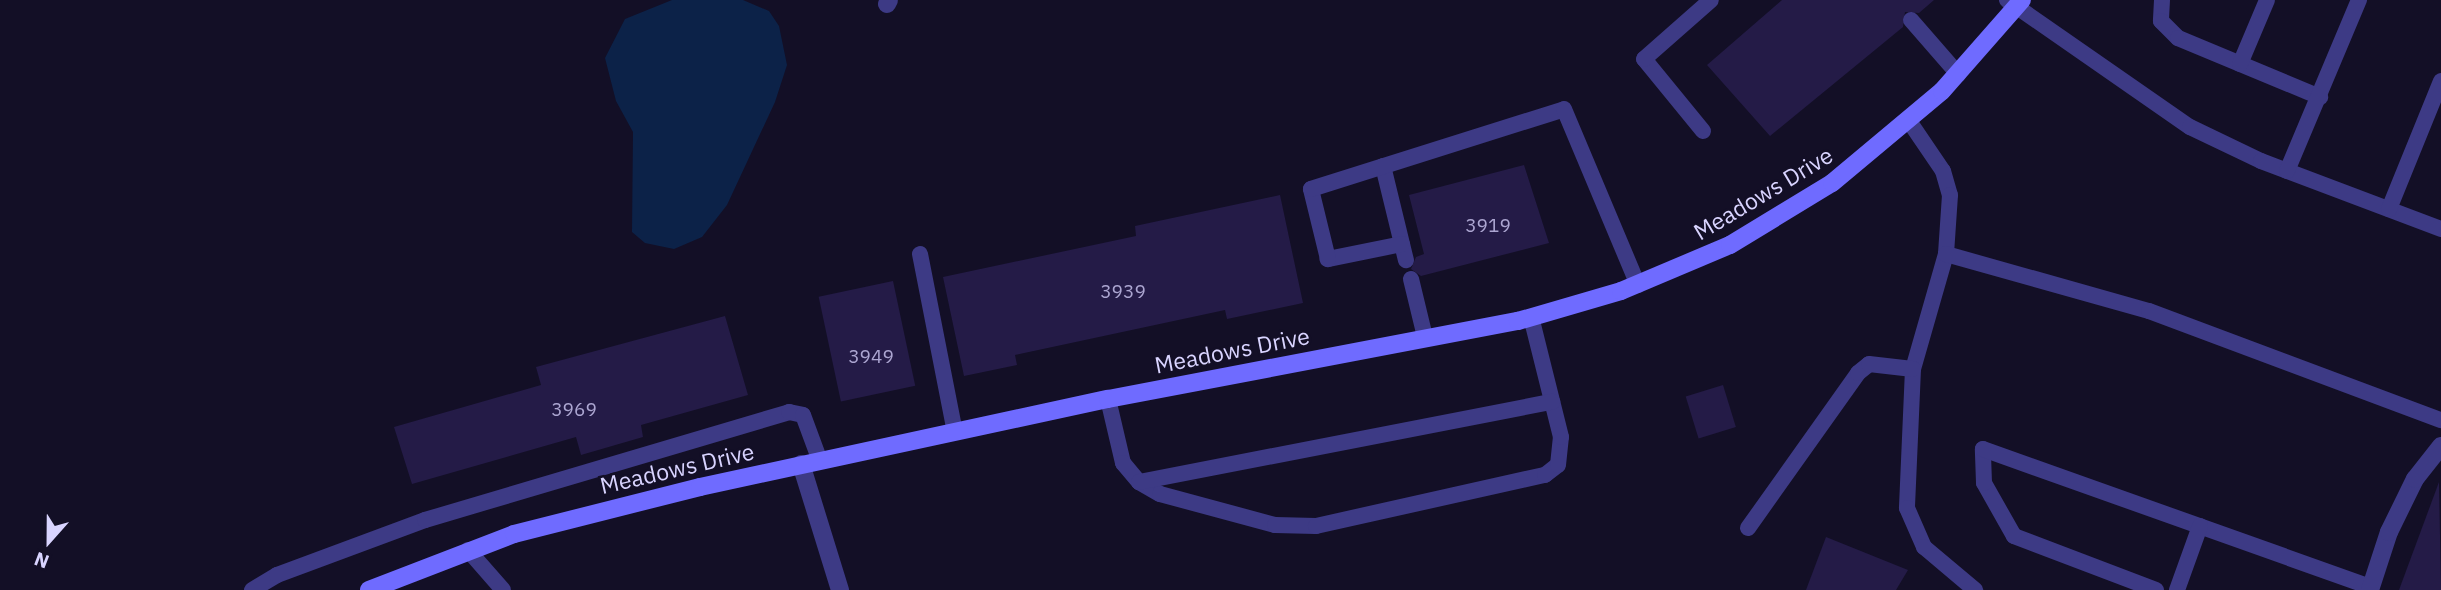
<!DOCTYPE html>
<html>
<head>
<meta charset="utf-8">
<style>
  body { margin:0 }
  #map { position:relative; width:2441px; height:590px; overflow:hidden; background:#130f26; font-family:"IBM Plex Sans",sans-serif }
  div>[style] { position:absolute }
  .water>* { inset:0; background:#0c2248 }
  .building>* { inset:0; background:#241b47; transform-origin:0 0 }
  .lane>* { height:16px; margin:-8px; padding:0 8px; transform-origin:8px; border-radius:8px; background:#3d3a85 }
  .street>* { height:18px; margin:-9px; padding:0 9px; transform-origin:9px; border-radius:9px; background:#3d3a85 }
  .secondary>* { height:18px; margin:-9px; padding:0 9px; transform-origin:9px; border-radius:9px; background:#6f6bff }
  span { translate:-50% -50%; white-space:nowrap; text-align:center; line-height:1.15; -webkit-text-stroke:5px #130f26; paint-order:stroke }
  .number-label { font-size:19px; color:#aca6d1 }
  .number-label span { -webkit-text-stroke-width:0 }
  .street-label { font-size:23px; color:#d9d4ff }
  .north { position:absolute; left:14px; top:506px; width:70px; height:70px; -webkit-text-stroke:5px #130f26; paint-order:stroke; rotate:201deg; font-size:19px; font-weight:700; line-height:28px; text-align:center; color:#d9d4ff }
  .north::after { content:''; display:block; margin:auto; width:24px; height:32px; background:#d9d4ff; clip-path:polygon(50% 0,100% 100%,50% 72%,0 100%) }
</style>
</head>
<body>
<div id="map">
  <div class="water">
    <div style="clip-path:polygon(672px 0,743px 0,769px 11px,779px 26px,787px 65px,775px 102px,727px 205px,702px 237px,674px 249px,645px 243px,632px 232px,633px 132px,616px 101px,605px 58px,625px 19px)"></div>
  </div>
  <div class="building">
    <div style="clip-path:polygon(1782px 0,1934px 0,1919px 13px,1905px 12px,1903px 27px,1770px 136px,1707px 65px)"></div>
    <div style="clip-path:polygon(1524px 165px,1549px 243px,1421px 276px,1411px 269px,1416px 257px,1424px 254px,1409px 195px)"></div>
    <div style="clip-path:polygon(1280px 195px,1303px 303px,1227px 319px,1225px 310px,1015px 355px,1017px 365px,964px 376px,943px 277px,1136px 236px,1135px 226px)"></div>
    <div style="left:893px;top:281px;width:107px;height:76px;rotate:78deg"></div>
    <div style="clip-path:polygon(725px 316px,748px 395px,641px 425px,643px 437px,581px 455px,576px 437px,412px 484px,394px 427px,541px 385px,536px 367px)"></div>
    <div style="left:1723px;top:385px;width:44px;height:39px;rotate:73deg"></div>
    <div style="clip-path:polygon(2439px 482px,2441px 590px,2399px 590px)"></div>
    <div style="clip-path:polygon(1826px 537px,1908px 570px,1896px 590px,1806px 590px)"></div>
  </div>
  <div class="lane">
    <div style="left:2007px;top:0;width:223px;rotate:34.8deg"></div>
    <div style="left:2190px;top:127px;width:79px;rotate:25.6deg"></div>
    <div style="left:2261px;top:161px;width:192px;rotate:20.7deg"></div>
    <div style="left:2162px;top:0;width:21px;rotate:93deg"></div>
    <div style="left:2161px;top:21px;width:24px;rotate:45deg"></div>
    <div style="left:2178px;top:38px;width:154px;rotate:22.6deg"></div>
    <div style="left:1911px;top:20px;width:72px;rotate:49deg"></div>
    <div style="left:2240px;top:64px;width:69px;rotate:-67.1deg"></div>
    <div style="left:1909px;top:121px;width:60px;rotate:55.8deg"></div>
    <div style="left:1943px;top:171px;width:25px;rotate:74deg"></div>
    <div style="left:1950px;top:195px;width:59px;rotate:93.9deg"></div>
    <div style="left:1946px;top:254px;width:120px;rotate:106deg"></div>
    <div style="left:1913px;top:369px;width:139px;rotate:92.5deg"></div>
    <div style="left:1907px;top:508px;width:43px;rotate:66.4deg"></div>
    <div style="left:1924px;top:547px;width:67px;rotate:40.1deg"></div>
    <div style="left:1703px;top:131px;width:93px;rotate:-129.3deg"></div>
    <div style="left:1644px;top:59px;width:89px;rotate:-41.4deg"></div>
    <div style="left:1383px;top:166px;width:97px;rotate:76.3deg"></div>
    <div style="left:2287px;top:171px;width:186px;rotate:-67.2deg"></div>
    <div style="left:2389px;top:209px;width:138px;rotate:-67.9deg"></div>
    <div style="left:1402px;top:244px;width:76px;rotate:168.5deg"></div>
    <div style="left:1328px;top:259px;width:72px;rotate:-103.7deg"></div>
    <div style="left:1311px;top:189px;width:265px;rotate:-17.5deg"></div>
    <div style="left:1564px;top:109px;width:191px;rotate:67.2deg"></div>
    <div style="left:920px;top:254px;width:181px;rotate:78.9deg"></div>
    <div style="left:1946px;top:254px;width:211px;rotate:15.7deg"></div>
    <div style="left:2149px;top:311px;width:312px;rotate:20.5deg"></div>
    <div style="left:1411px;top:279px;width:60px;rotate:76.4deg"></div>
    <div style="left:1108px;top:399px;width:66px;rotate:76.8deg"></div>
    <div style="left:1123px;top:463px;width:25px;rotate:50deg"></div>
    <div style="left:1139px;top:482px;width:24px;rotate:30deg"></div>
    <div style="left:1160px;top:494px;width:119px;rotate:15.1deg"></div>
    <div style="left:1275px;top:525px;width:41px;rotate:1.4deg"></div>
    <div style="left:1316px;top:526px;width:235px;rotate:-12.6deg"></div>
    <div style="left:1545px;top:475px;width:16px;rotate:-38deg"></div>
    <div style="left:1558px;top:465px;width:28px;rotate:-84deg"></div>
    <div style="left:1561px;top:437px;width:124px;rotate:-104deg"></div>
    <div style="left:1139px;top:482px;width:421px;rotate:-11deg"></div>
    <div style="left:1748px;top:528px;width:190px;rotate:-54.6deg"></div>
    <div style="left:1858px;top:373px;width:14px;rotate:-39deg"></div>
    <div style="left:1869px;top:364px;width:44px;rotate:6.5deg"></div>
    <div style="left:468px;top:550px;width:53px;rotate:48.8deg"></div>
    <div style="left:252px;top:590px;width:29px;rotate:-31deg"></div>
    <div style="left:277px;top:575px;width:158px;rotate:-20.4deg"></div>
    <div style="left:425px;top:520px;width:380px;rotate:-16.5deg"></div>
    <div style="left:789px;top:412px;width:14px;rotate:12deg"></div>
    <div style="left:803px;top:415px;width:49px;rotate:69.7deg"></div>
    <div style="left:2156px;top:590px;width:152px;rotate:-159.2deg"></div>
    <div style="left:2014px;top:536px;width:61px;rotate:-119.5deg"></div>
    <div style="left:1984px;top:483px;width:34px;rotate:-92deg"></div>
    <div style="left:1983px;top:449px;width:412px;rotate:19.6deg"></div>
    <div style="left:2177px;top:590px;width:68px;rotate:-70.2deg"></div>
  </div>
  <div class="street">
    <div style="left:887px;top:4px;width:4px;rotate:-63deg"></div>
    <div style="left:801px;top:464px;width:132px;rotate:72.8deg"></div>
    <div style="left:2370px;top:590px;width:61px;rotate:-71.9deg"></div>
    <div style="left:2389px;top:532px;width:59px;rotate:-63.9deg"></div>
    <div style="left:2415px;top:479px;width:42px;rotate:-51.8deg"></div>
  </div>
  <div class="secondary">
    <div style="left:369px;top:590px;width:155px;rotate:-21.1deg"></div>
    <div style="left:514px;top:534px;width:192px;rotate:-14.2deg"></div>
    <div style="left:700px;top:487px;width:417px;rotate:-12.2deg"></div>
    <div style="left:1108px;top:399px;width:417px;rotate:-10.8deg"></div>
    <div style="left:1518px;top:321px;width:107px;rotate:-16.2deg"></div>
    <div style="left:1621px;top:291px;width:118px;rotate:-22.9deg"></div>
    <div style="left:1730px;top:245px;width:119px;rotate:-31.3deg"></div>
    <div style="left:1832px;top:183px;width:143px;rotate:-39.9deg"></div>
    <div style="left:1942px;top:91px;width:121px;rotate:-48.7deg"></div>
  </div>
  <div class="number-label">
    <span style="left:1488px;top:226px">3919</span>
    <span style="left:1123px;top:292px">3939</span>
    <span style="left:871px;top:357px">3949</span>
    <span style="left:574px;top:410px">3969</span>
  </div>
  <div class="street-label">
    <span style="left:1763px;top:193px;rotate:-31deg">Meadows Drive</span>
    <span style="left:1232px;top:350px;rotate:-11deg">Meadows Drive</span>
    <span style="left:677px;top:468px;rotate:-13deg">Meadows Drive</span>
  </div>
  <div class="north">N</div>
</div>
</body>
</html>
